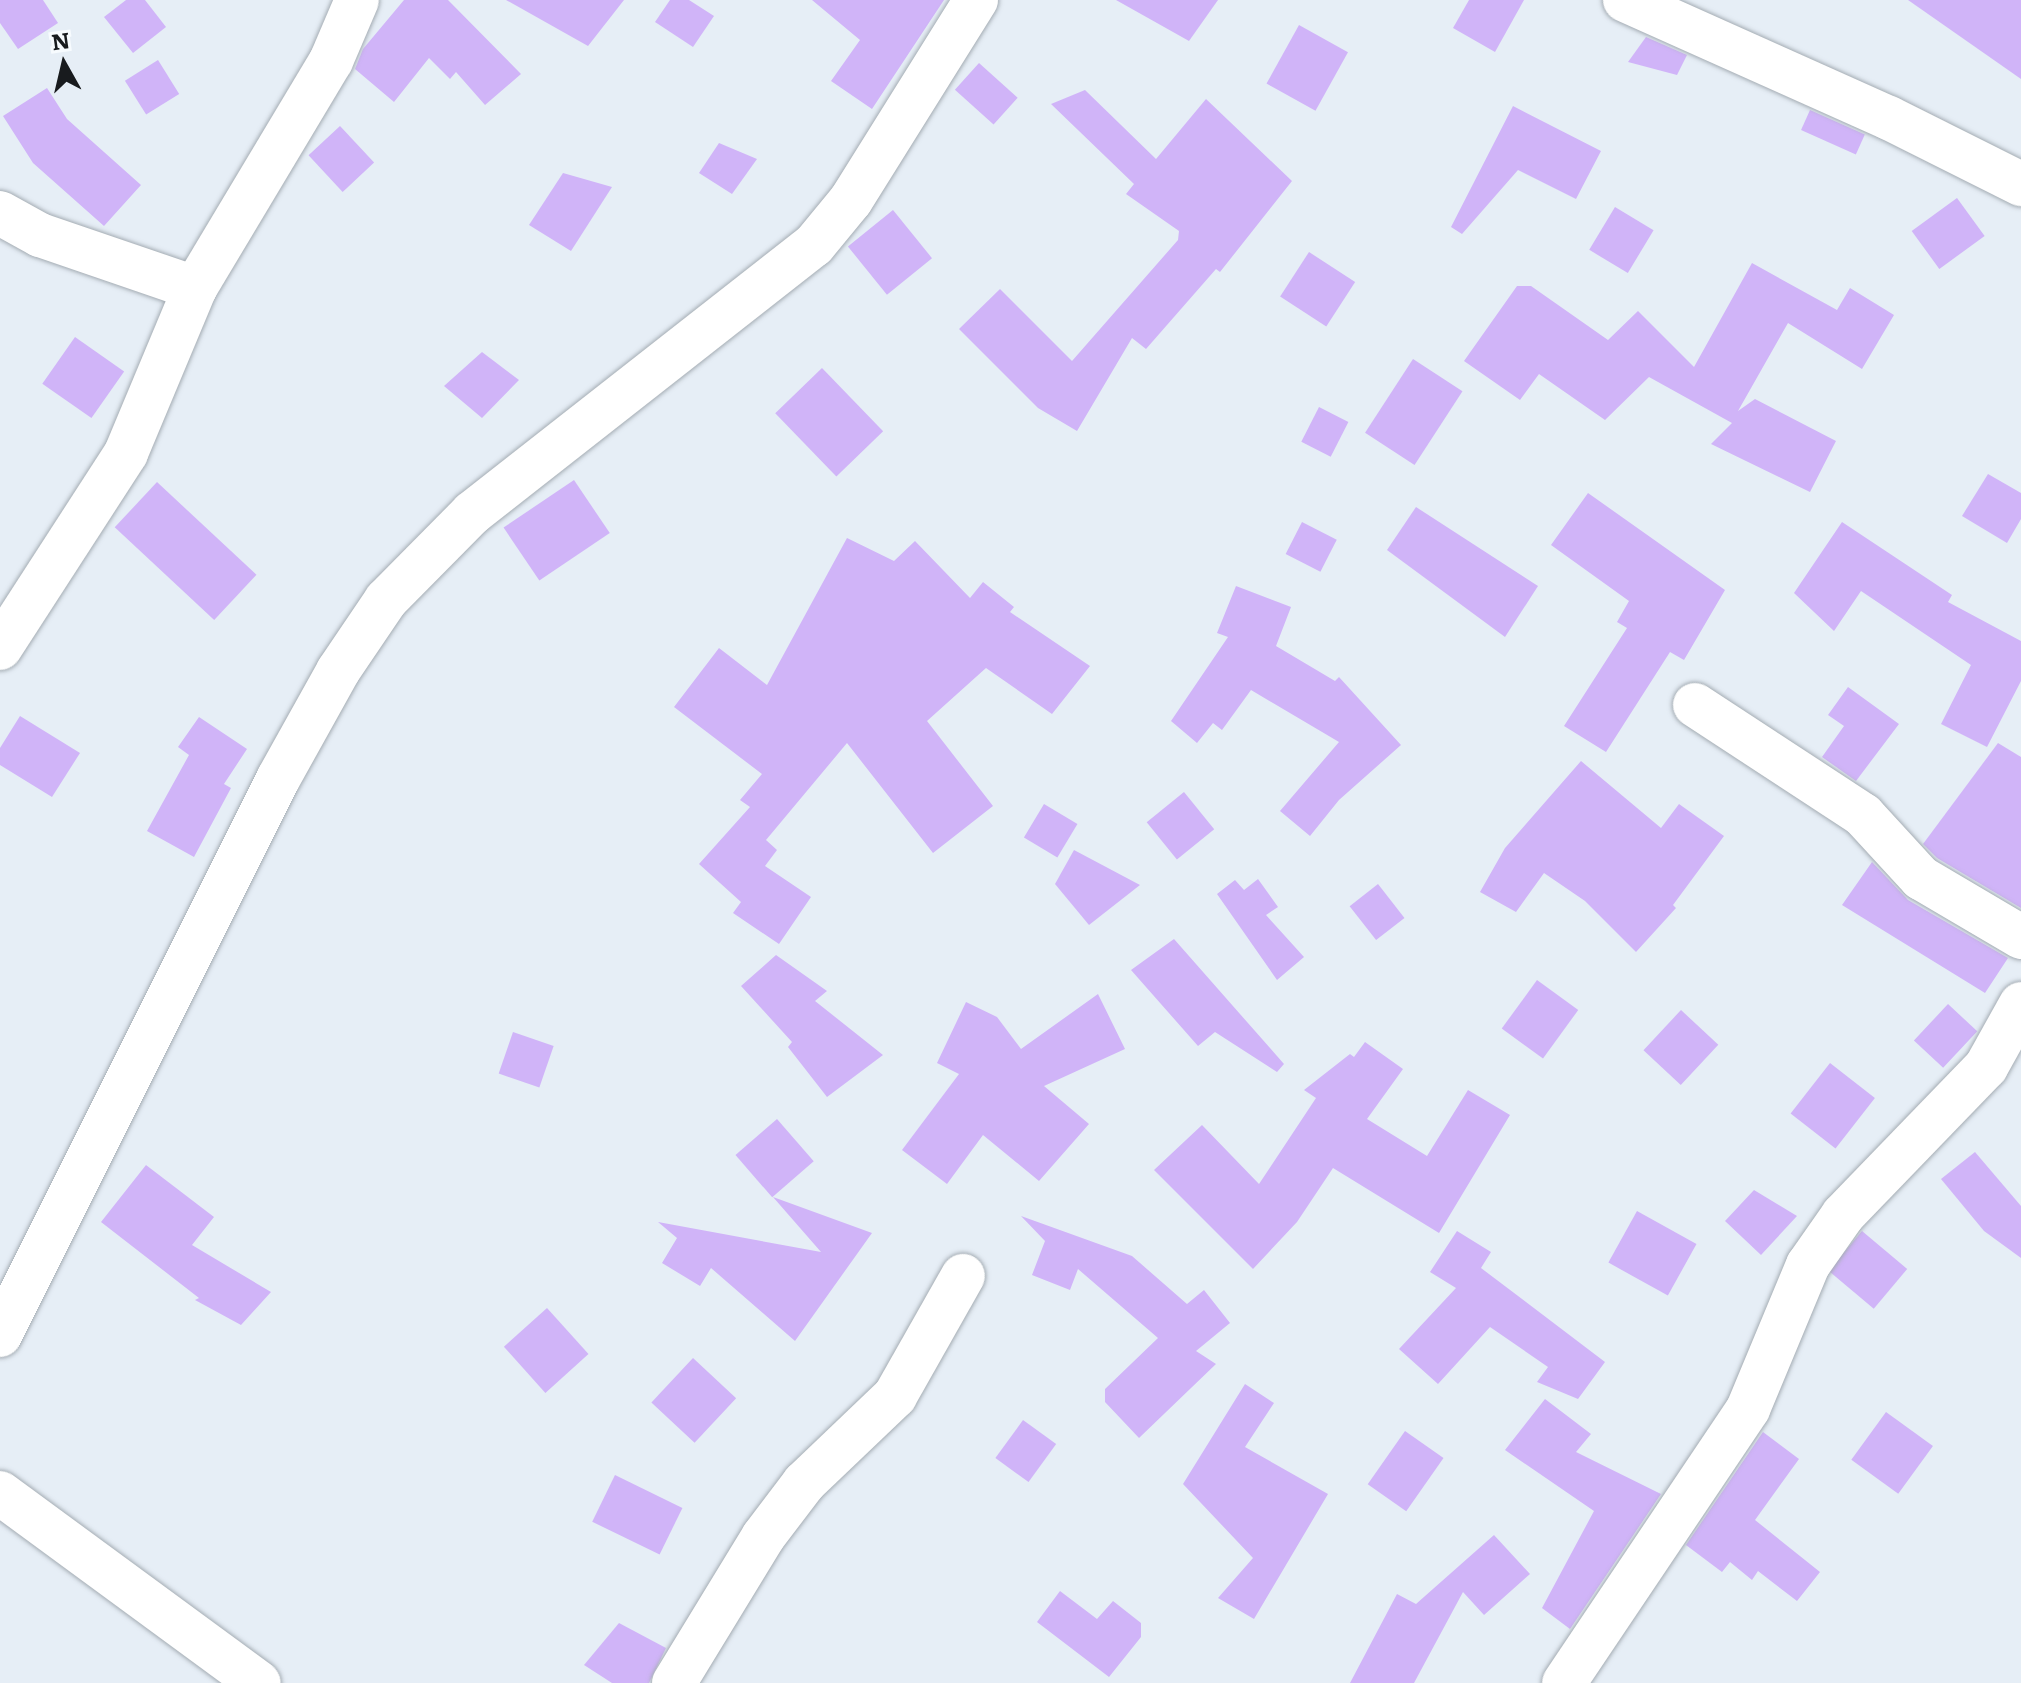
<!DOCTYPE html>
<html>
<head>
<meta charset="utf-8">
<style>
  body { margin:0 }
  #map { position:relative; width:2021px; height:1683px; overflow:hidden; background:#e6eef6; font-family:Literata,serif }
  div>[style] { position:absolute }
  .building>* { inset:0; background:#d0b4f8; transform-origin:0 0 }
  .roads { filter:drop-shadow(0 0 2px #a4acb3) drop-shadow(0 0 2px #a4acb3) }
  .street>* { height:44px; margin:-22px; padding:0 22px; transform-origin:22px; border-radius:22px; background:#fff }
  span { translate:-50% -50%; white-space:nowrap; text-align:center; line-height:1.15; -webkit-text-stroke:8px #f7fbfe; paint-order:stroke }
  .north { position:absolute; left:24px; top:24px; width:80px; height:80px; -webkit-text-stroke:6px #f7fbfe; paint-order:stroke; rotate:352deg; font-size:22px; font-weight:700; line-height:32px; text-align:center; color:#181b1e }
  .north::after { content:''; display:block; margin:auto; width:28px; height:36px; background:#181b1e; clip-path:polygon(50% 0,100% 100%,50% 72%,0 100%) }
</style>
</head>
<body>
<div id="map">
  <div class="building">
    <div style="clip-path:polygon(0 0,43px 0,58px 23px,18px 49px,0 23px)"></div>
    <div style="clip-path:polygon(126px 0,145px 0,166px 27px,133px 53px,104px 17px)"></div>
    <div style="clip-path:polygon(404px 0,448px 0,521px 74px,485px 105px,456px 72px,450px 79px,429px 58px,394px 102px,355px 69px,363px 49px)"></div>
    <div style="clip-path:polygon(506px 0,624px 0,588px 46px)"></div>
    <div style="clip-path:polygon(670px 0,689px 0,714px 16px,693px 47px,655px 22px)"></div>
    <div style="clip-path:polygon(812px 0,944px 0,872px 109px,831px 81px,860px 40px)"></div>
    <div style="clip-path:polygon(1116px 0,1218px 0,1189px 41px)"></div>
    <div style="clip-path:polygon(1469px 0,1524px 0,1495px 52px,1453px 28px)"></div>
    <div style="clip-path:polygon(1908px 0,2021px 0,2021px 79px)"></div>
    <div style="left:1299px;top:25px;width:56px;height:67px;rotate:29deg"></div>
    <div style="clip-path:polygon(1646px 37px,1687px 55px,1677px 75px,1628px 62px)"></div>
    <div style="left:158px;top:60px;width:40px;height:39px;rotate:58deg"></div>
    <div style="left:979px;top:63px;width:52px;height:36px;rotate:42deg"></div>
    <div style="clip-path:polygon(47px 88px,67px 119px,141px 185px,104px 226px,33px 163px,3px 116px)"></div>
    <div style="clip-path:polygon(1085px 90px,1156px 159px,1206px 99px,1292px 181px,1220px 272px,1216px 269px,1146px 349px,1132px 338px,1077px 431px,1038px 408px,959px 329px,1000px 289px,1072px 361px,1178px 240px,1179px 231px,1126px 194px,1134px 184px,1051px 104px)"></div>
    <div style="clip-path:polygon(1513px 106px,1601px 151px,1576px 199px,1518px 170px,1462px 234px,1451px 227px)"></div>
    <div style="left:1810px;top:110px;width:60px;height:22px;rotate:24deg"></div>
    <div style="left:340px;top:126px;width:50px;height:43px;rotate:47deg"></div>
    <div style="clip-path:polygon(719px 143px,757px 159px,732px 194px,699px 173px)"></div>
    <div style="clip-path:polygon(563px 173px,612px 187px,571px 251px,529px 225px)"></div>
    <div style="left:1957px;top:198px;width:47px;height:56px;rotate:54deg"></div>
    <div style="left:1615px;top:207px;width:45px;height:50px;rotate:31deg"></div>
    <div style="left:893px;top:210px;width:62px;height:58px;rotate:51deg"></div>
    <div style="left:1309px;top:252px;width:55px;height:53px;rotate:33deg"></div>
    <div style="clip-path:polygon(1752px 263px,1837px 310px,1850px 288px,1894px 315px,1862px 369px,1788px 323px,1738px 411px,1755px 399px,1836px 441px,1810px 492px,1711px 444px,1732px 423px,1649px 377px,1605px 420px,1539px 374px,1520px 400px,1464px 361px,1517px 286px,1531px 286px,1608px 340px,1638px 311px,1694px 367px)"></div>
    <div style="left:75px;top:337px;width:60px;height:57px;rotate:35deg"></div>
    <div style="clip-path:polygon(482px 352px,519px 380px,482px 418px,444px 386px)"></div>
    <div style="left:1413px;top:359px;width:59px;height:88px;rotate:33deg"></div>
    <div style="left:822px;top:368px;width:88px;height:65px;rotate:46deg"></div>
    <div style="left:1319px;top:407px;width:33px;height:39px;rotate:27deg"></div>
    <div style="clip-path:polygon(1988px 474px,2021px 493px,2021px 519px,2007px 543px,1962px 516px)"></div>
    <div style="left:574px;top:480px;width:64px;height:85px;rotate:56deg"></div>
    <div style="left:157px;top:482px;width:136px;height:62px;rotate:43deg"></div>
    <div style="clip-path:polygon(1588px 493px,1725px 590px,1684px 660px,1670px 652px,1606px 752px,1564px 726px,1627px 628px,1617px 622px,1629px 601px,1551px 545px)"></div>
    <div style="clip-path:polygon(1416px 507px,1538px 586px,1505px 637px,1387px 550px)"></div>
    <div style="left:1302px;top:522px;width:39px;height:36px;rotate:27deg"></div>
    <div style="clip-path:polygon(1842px 522px,1952px 595px,1948px 602px,2021px 641px,2021px 681px,1987px 747px,1941px 724px,1971px 665px,1861px 591px,1834px 631px,1794px 593px)"></div>
    <div style="clip-path:polygon(847px 538px,894px 561px,915px 541px,970px 598px,983px 582px,1014px 607px,1010px 612px,1090px 666px,1052px 714px,986px 668px,927px 721px,993px 806px,933px 853px,847px 743px,766px 840px,777px 850px,765px 866px,811px 897px,779px 944px,733px 913px,741px 902px,699px 864px,750px 807px,740px 800px,762px 774px,674px 707px,719px 648px,767px 685px)"></div>
    <div style="clip-path:polygon(1236px 586px,1291px 607px,1276px 646px,1335px 681px,1339px 677px,1401px 745px,1339px 800px,1310px 836px,1280px 811px,1339px 742px,1251px 690px,1222px 730px,1213px 723px,1197px 743px,1171px 721px,1228px 637px,1217px 633px)"></div>
    <div style="clip-path:polygon(1848px 687px,1899px 724px,1856px 781px,1822px 757px,1844px 726px,1828px 715px)"></div>
    <div style="clip-path:polygon(20px 716px,80px 753px,52px 797px,0 765px,0 748px)"></div>
    <div style="clip-path:polygon(199px 717px,247px 749px,224px 784px,231px 788px,194px 857px,147px 831px,189px 755px,178px 747px)"></div>
    <div style="clip-path:polygon(1998px 743px,2021px 757px,2021px 908px,1937px 858px,1923px 844px)"></div>
    <div style="clip-path:polygon(1581px 761px,1661px 828px,1679px 804px,1724px 836px,1673px 905px,1676px 908px,1636px 952px,1585px 901px,1544px 873px,1516px 912px,1480px 892px,1505px 848px)"></div>
    <div style="left:1184px;top:792px;width:48px;height:48px;rotate:51deg"></div>
    <div style="left:1044px;top:804px;width:39px;height:39px;rotate:31deg"></div>
    <div style="clip-path:polygon(1074px 850px,1140px 885px,1089px 925px,1055px 884px)"></div>
    <div style="clip-path:polygon(1872px 862px,1908px 900px,2008px 958px,1985px 993px,1842px 905px)"></div>
    <div style="clip-path:polygon(1258px 879px,1278px 907px,1266px 915px,1304px 957px,1277px 980px,1217px 894px,1235px 880px,1244px 890px)"></div>
    <div style="left:1378px;top:884px;width:43px;height:36px;rotate:52deg"></div>
    <div style="clip-path:polygon(1174px 939px,1284px 1064px,1277px 1072px,1215px 1032px,1198px 1046px,1131px 970px)"></div>
    <div style="clip-path:polygon(776px 955px,827px 991px,815px 1001px,883px 1055px,827px 1097px,788px 1047px,792px 1042px,741px 986px)"></div>
    <div style="left:1537px;top:980px;width:51px;height:60px;rotate:36deg"></div>
    <div style="clip-path:polygon(1098px 994px,1125px 1049px,1044px 1086px,1089px 1124px,1039px 1181px,983px 1135px,947px 1184px,902px 1150px,959px 1074px,937px 1063px,966px 1002px,997px 1017px,1021px 1049px)"></div>
    <div style="left:1948px;top:1004px;width:40px;height:50px;rotate:43deg"></div>
    <div style="left:1681px;top:1010px;width:51px;height:55px;rotate:43deg"></div>
    <div style="left:513px;top:1032px;width:43px;height:44px;rotate:19deg"></div>
    <div style="clip-path:polygon(1365px 1042px,1403px 1069px,1367px 1119px,1427px 1156px,1468px 1090px,1510px 1115px,1439px 1233px,1333px 1168px,1297px 1222px,1253px 1269px,1154px 1170px,1202px 1125px,1259px 1184px,1316px 1098px,1304px 1090px,1350px 1054px,1354px 1057px)"></div>
    <div style="left:1830px;top:1063px;width:57px;height:64px;rotate:38deg"></div>
    <div style="left:777px;top:1119px;width:56px;height:55px;rotate:49deg"></div>
    <div style="clip-path:polygon(1975px 1152px,2021px 1206px,2021px 1258px,1984px 1231px,1941px 1179px)"></div>
    <div style="clip-path:polygon(146px 1165px,214px 1217px,192px 1245px,271px 1292px,241px 1325px,195px 1300px,199px 1298px,101px 1222px)"></div>
    <div style="clip-path:polygon(1754px 1190px,1797px 1216px,1761px 1255px,1725px 1221px)"></div>
    <div style="clip-path:polygon(773px 1197px,872px 1233px,795px 1341px,711px 1268px,700px 1286px,662px 1263px,677px 1238px,658px 1222px,821px 1252px)"></div>
    <div style="left:1637px;top:1211px;width:68px;height:59px;rotate:29deg"></div>
    <div style="clip-path:polygon(1021px 1216px,1132px 1256px,1187px 1304px,1204px 1290px,1230px 1323px,1196px 1351px,1216px 1364px,1139px 1438px,1105px 1402px,1105px 1389px,1158px 1338px,1078px 1269px,1070px 1290px,1032px 1275px,1045px 1241px)"></div>
    <div style="clip-path:polygon(1457px 1231px,1491px 1252px,1481px 1268px,1605px 1362px,1578px 1399px,1537px 1382px,1548px 1367px,1490px 1327px,1438px 1384px,1399px 1349px,1456px 1288px,1430px 1272px)"></div>
    <div style="left:1862px;top:1231px;width:59px;height:52px;rotate:40deg"></div>
    <div style="left:547px;top:1308px;width:62px;height:58px;rotate:48deg"></div>
    <div style="left:693px;top:1358px;width:59px;height:61px;rotate:43deg"></div>
    <div style="clip-path:polygon(1245px 1384px,1274px 1403px,1245px 1447px,1328px 1494px,1254px 1619px,1218px 1598px,1253px 1558px,1183px 1484px)"></div>
    <div style="clip-path:polygon(1545px 1399px,1591px 1434px,1576px 1452px,1661px 1494px,1570px 1629px,1542px 1608px,1594px 1511px,1505px 1450px)"></div>
    <div style="left:1886px;top:1412px;width:58px;height:59px;rotate:36deg"></div>
    <div style="left:1023px;top:1420px;width:41px;height:47px;rotate:36deg"></div>
    <div style="left:1405px;top:1431px;width:47px;height:65px;rotate:35deg"></div>
    <div style="clip-path:polygon(1763px 1432px,1799px 1459px,1755px 1520px,1820px 1572px,1797px 1601px,1758px 1571px,1752px 1580px,1730px 1562px,1722px 1572px,1686px 1545px)"></div>
    <div style="left:615px;top:1475px;width:75px;height:52px;rotate:26deg"></div>
    <div style="clip-path:polygon(1494px 1535px,1530px 1574px,1484px 1615px,1463px 1592px,1414px 1683px,1350px 1683px,1397px 1594px,1416px 1604px)"></div>
    <div style="clip-path:polygon(1060px 1591px,1097px 1619px,1113px 1601px,1141px 1623px,1141px 1637px,1109px 1677px,1037px 1622px)"></div>
    <div style="clip-path:polygon(619px 1623px,666px 1648px,649px 1683px,612px 1683px,584px 1665px)"></div>
  </div>
  <div class="roads">
    <div class="street">
      <div style="left:1625px;top:0;width:289px;rotate:24.1deg"></div>
      <div style="left:1889px;top:118px;width:148px;rotate:26.6deg"></div>
      <div style="left:0;top:213px;width:46px;rotate:28.8deg"></div>
      <div style="left:40px;top:235px;width:164px;rotate:18.9deg"></div>
      <div style="left:0;top:648px;width:232px;rotate:-57.1deg"></div>
      <div style="left:126px;top:453px;width:179px;rotate:-67.3deg"></div>
      <div style="left:195px;top:288px;width:265px;rotate:-59.1deg"></div>
      <div style="left:331px;top:61px;width:66px;rotate:-66.9deg"></div>
      <div style="left:1695px;top:705px;width:201px;rotate:33.2deg"></div>
      <div style="left:1863px;top:815px;width:86px;rotate:47.4deg"></div>
      <div style="left:1921px;top:878px;width:116px;rotate:30.5deg"></div>
      <div style="left:0;top:1335px;width:622px;rotate:-63.43deg"></div>
      <div style="left:278px;top:779px;width:124px;rotate:-60.9deg"></div>
      <div style="left:338px;top:671px;width:86px;rotate:-55.9deg"></div>
      <div style="left:386px;top:600px;width:122px;rotate:-45.3deg"></div>
      <div style="left:472px;top:513px;width:434px;rotate:-38.1deg"></div>
      <div style="left:814px;top:245px;width:58px;rotate:-50.6deg"></div>
      <div style="left:851px;top:200px;width:236px;rotate:-58deg"></div>
      <div style="left:0;top:1493px;width:321px;rotate:36.3deg"></div>
      <div style="left:674px;top:1683px;width:171px;rotate:-58.6deg"></div>
      <div style="left:763px;top:1537px;width:68px;rotate:-52.8deg"></div>
      <div style="left:804px;top:1483px;width:126px;rotate:-43.7deg"></div>
      <div style="left:895px;top:1396px;width:138px;rotate:-60.5deg"></div>
      <div style="left:1564px;top:1683px;width:330px;rotate:-56.1deg"></div>
      <div style="left:1748px;top:1409px;width:156px;rotate:-67.4deg"></div>
      <div style="left:1808px;top:1265px;width:61px;rotate:-55deg"></div>
      <div style="left:1843px;top:1215px;width:206px;rotate:-46deg"></div>
      <div style="left:1986px;top:1067px;width:72px;rotate:-60.9deg"></div>
    </div>
  </div>
  <div class="north">N</div>
</div>
</body>
</html>
